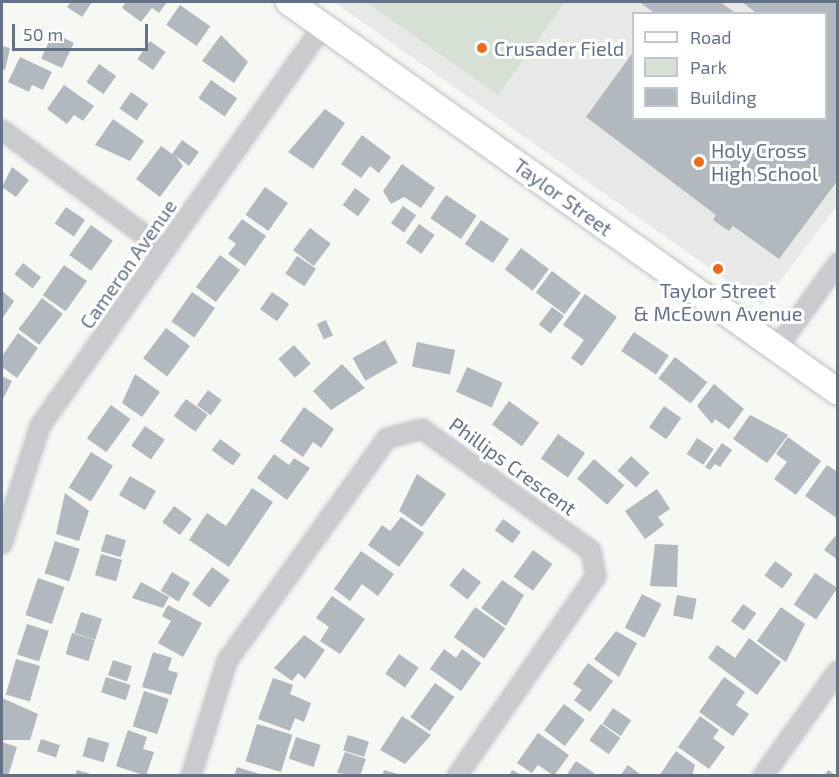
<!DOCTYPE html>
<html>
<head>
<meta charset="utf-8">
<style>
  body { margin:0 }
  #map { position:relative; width:839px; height:777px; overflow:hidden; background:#f7f7f4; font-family:"Exo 2",sans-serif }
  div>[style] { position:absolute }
  .built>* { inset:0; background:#e8e8e7 }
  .green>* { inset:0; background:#d7e0d4 }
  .building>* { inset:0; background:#b1b8be; transform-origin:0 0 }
  .roads { filter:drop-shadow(0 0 2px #bdc0c5) drop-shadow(0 0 2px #bdc0c5) }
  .minor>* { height:18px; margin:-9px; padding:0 9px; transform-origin:9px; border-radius:9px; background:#c9cbcf }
  .secondary>* { height:26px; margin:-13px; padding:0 13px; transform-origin:13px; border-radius:13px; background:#fff }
  .dots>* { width:16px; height:16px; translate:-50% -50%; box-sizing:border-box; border:3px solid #fff; border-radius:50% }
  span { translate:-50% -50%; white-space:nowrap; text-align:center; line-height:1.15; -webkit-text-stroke:6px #fff; paint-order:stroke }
  .poi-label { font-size:20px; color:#647287 }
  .left { translate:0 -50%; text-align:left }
  .street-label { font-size:20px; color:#647287 }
  .frame { position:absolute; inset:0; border:3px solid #647287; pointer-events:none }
  .legend { position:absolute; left:632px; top:12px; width:195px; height:108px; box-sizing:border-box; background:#fff; border:2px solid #c1c7cf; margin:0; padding:8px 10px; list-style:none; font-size:18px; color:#647287 }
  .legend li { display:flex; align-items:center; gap:12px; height:30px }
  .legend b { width:30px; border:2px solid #c1c7cf }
  .scale { position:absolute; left:12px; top:24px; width:136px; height:27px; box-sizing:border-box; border:3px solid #647287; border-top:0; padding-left:8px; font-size:18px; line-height:21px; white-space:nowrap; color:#647287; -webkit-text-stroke:4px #fff; paint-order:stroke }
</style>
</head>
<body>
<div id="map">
  <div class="built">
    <div style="clip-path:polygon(evenodd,334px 2px,837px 2px,837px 206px,762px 305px,334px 2px,634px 14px,826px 14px,826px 118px,634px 118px,634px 14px)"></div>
  </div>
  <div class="green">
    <div style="clip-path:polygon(366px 2px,565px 2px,498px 95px)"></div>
  </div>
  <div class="building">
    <div style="clip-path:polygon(71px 2px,92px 2px,82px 17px,67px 7px)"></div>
    <div style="clip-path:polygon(126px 2px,167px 2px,159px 13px,152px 8px,141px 22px,122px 8px)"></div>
    <div style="clip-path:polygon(639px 2px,720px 2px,737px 14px,656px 14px)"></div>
    <div style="clip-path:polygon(742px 2px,838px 2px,838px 180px,779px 259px,733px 226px,729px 231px,713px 220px,716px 215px,586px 117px,634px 51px,634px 118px,826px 118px,826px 14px,758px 14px)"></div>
    <div style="left:180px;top:5px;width:37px;height:24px;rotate:35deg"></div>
    <div style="left:53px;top:33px;width:23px;height:28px;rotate:25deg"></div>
    <div style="clip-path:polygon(221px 35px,248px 62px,234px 83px,202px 61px)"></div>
    <div style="left:150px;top:41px;width:19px;height:22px;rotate:35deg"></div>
    <div style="clip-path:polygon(2px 46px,10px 48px,5px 70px,2px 69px)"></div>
    <div style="clip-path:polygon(20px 57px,52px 72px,43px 90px,32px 85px,29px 92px,8px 82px)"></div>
    <div style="left:99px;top:64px;width:21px;height:22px;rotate:35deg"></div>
    <div style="left:211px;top:80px;width:32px;height:22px;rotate:35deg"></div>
    <div style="clip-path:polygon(64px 85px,94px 106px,83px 121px,74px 115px,67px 124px,47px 109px)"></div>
    <div style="left:131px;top:92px;width:21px;height:20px;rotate:35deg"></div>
    <div style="clip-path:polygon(325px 109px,345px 123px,313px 169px,288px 152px)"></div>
    <div style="clip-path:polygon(113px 119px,144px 141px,130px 161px,95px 145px)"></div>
    <div style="clip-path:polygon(362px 135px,391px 157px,379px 173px,370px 166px,361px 178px,341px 164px)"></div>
    <div style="clip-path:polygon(182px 140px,199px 152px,189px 166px,176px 156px,183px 166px,160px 197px,136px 179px,161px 146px,172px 154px)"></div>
    <div style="clip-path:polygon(402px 164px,435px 188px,421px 208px,404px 197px,391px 204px,383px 191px)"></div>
    <div style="clip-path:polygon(12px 167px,29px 180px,16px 197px,2px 187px)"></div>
    <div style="left:265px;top:187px;width:28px;height:34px;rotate:35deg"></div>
    <div style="left:355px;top:188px;width:19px;height:21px;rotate:36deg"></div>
    <div style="left:446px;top:195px;width:37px;height:28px;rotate:34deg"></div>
    <div style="left:403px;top:206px;width:16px;height:21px;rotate:35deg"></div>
    <div style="left:66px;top:207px;width:23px;height:20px;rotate:34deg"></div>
    <div style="clip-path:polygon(242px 219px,266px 236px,245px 266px,228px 254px,236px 244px,228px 238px)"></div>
    <div style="left:481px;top:220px;width:34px;height:29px;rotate:34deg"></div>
    <div style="left:419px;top:224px;width:19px;height:23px;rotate:35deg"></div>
    <div style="left:91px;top:225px;width:27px;height:37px;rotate:36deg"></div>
    <div style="left:310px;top:228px;width:26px;height:28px;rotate:37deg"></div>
    <div style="left:521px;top:248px;width:35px;height:27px;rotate:37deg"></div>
    <div style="left:220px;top:255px;width:25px;height:40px;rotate:37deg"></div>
    <div style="left:297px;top:256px;width:23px;height:21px;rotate:34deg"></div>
    <div style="left:23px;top:263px;width:23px;height:14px;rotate:38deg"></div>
    <div style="left:64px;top:265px;width:28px;height:37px;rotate:35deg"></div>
    <div style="left:552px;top:271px;width:36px;height:27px;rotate:37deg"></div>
    <div style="clip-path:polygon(2px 291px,14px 301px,2px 319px)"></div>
    <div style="left:192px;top:292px;width:28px;height:36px;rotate:35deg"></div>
    <div style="left:272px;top:292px;width:21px;height:21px;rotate:35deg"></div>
    <div style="clip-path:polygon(585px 294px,617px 317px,582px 366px,571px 358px,584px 340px,563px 325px)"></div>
    <div style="left:42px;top:298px;width:26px;height:39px;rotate:37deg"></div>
    <div style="left:552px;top:307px;width:15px;height:22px;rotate:37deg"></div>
    <div style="left:326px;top:320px;width:17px;height:10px;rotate:66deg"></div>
    <div style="left:166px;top:328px;width:30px;height:38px;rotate:37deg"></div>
    <div style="left:634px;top:332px;width:42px;height:23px;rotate:34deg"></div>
    <div style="clip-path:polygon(18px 333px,38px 348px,17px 378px,2px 367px,2px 356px)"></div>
    <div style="left:385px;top:340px;width:26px;height:37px;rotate:61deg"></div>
    <div style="left:417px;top:342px;width:39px;height:25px;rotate:12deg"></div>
    <div style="left:294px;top:345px;width:25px;height:21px;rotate:48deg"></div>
    <div style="left:675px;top:357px;width:41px;height:27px;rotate:38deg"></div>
    <div style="clip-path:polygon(342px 364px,365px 388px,331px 410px,313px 391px)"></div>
    <div style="left:467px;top:367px;width:39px;height:27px;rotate:24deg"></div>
    <div style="clip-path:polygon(135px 374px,160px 392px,142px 417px,122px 403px)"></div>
    <div style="clip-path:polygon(2px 376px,12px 381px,2px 401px)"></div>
    <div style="clip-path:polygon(714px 384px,744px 409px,729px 429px,715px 419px,712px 424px,697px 406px)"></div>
    <div style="left:208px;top:390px;width:17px;height:19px;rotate:36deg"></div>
    <div style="left:186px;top:399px;width:27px;height:21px;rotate:36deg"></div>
    <div style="left:509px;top:401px;width:37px;height:29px;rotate:36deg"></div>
    <div style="left:111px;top:405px;width:24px;height:41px;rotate:36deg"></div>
    <div style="left:664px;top:406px;width:21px;height:26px;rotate:35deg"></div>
    <div style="clip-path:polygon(304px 407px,334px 429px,321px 448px,313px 442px,303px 457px,280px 441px)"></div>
    <div style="clip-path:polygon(750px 415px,788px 435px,767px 463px,733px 439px)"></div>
    <div style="left:145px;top:426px;width:24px;height:24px;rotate:35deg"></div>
    <div style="left:558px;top:434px;width:33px;height:30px;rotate:35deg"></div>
    <div style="clip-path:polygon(788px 437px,821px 461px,796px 495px,774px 479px,787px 462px,776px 454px)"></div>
    <div style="left:697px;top:438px;width:20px;height:19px;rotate:33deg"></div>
    <div style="left:220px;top:439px;width:26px;height:14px;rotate:36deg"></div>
    <div style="clip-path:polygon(722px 443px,732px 450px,720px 467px,715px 464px,710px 470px,705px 467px)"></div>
    <div style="left:91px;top:452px;width:26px;height:42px;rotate:32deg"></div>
    <div style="clip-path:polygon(274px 454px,289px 465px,294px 458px,310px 468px,287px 500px,257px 478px)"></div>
    <div style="left:631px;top:456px;width:25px;height:20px;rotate:42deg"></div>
    <div style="left:594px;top:459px;width:40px;height:26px;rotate:41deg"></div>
    <div style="clip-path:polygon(827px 465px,838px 472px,838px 519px,805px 496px)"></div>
    <div style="clip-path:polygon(417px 474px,446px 494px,422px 527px,399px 511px)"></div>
    <div style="left:130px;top:476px;width:30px;height:22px;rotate:30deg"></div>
    <div style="clip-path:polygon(252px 488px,273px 502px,229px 567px,189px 540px,207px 513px,226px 526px)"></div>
    <div style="clip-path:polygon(657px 489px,670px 509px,658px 517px,664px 525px,645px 539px,625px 511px)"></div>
    <div style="clip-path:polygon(65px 493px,89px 511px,79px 541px,56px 534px)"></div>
    <div style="left:174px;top:506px;width:22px;height:20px;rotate:36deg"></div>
    <div style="clip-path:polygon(401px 517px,424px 533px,399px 567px,368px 545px,382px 525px,390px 531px)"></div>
    <div style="left:503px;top:519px;width:22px;height:14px;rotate:36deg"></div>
    <div style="left:106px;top:534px;width:21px;height:18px;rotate:17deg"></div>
    <div style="clip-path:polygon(835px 536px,838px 538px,838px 560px,824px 550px)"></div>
    <div style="left:55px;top:541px;width:26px;height:34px;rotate:18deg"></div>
    <div style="clip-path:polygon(655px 544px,678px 545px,677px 587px,650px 586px)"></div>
    <div style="left:533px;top:550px;width:24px;height:33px;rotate:36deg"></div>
    <div style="clip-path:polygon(361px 551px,394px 574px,378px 596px,362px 584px,350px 601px,334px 589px)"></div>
    <div style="left:101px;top:554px;width:22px;height:22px;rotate:16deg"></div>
    <div style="left:775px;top:561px;width:22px;height:18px;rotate:36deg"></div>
    <div style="left:212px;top:567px;width:22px;height:34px;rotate:36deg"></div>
    <div style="left:463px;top:568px;width:23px;height:22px;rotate:38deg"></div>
    <div style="left:172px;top:572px;width:21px;height:22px;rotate:31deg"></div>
    <div style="left:815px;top:573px;width:27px;height:38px;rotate:34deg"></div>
    <div style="left:38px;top:578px;width:28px;height:39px;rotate:19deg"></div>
    <div style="clip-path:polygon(502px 580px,524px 595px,506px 626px,481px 608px)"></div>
    <div style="clip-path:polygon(141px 582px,169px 597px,163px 608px,132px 598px)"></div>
    <div style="left:642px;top:594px;width:22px;height:38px;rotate:27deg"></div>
    <div style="left:677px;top:595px;width:20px;height:21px;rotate:11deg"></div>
    <div style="clip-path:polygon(332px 596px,365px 619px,340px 654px,320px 641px,329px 627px,316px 618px)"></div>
    <div style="left:743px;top:604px;width:16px;height:21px;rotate:35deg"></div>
    <div style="clip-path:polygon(168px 605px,202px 623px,183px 657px,158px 643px,171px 621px,162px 616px)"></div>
    <div style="left:475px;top:607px;width:37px;height:37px;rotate:35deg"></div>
    <div style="clip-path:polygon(781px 607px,805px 624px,786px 662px,757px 641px)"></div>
    <div style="left:81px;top:612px;width:22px;height:22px;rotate:18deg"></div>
    <div style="left:27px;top:624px;width:23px;height:32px;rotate:18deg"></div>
    <div style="clip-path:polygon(616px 631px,637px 643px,619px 677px,594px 659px)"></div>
    <div style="left:72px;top:633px;width:24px;height:22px;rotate:17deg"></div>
    <div style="clip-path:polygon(304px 635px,325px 650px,305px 679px,298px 673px,292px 681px,274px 668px)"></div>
    <div style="clip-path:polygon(749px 638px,781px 662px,757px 695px,708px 658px,717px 645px,735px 658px)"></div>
    <div style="clip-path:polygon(444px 649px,456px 658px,462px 649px,481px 663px,461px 691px,430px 669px)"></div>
    <div style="clip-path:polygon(153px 652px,172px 658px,168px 670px,178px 673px,171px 695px,142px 687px)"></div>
    <div style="left:399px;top:654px;width:24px;height:24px;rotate:35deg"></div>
    <div style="left:16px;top:659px;width:25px;height:37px;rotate:16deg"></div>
    <div style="left:113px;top:660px;width:20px;height:16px;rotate:18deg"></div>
    <div style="clip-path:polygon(588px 663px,613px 681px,590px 712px,574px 700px,582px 690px,573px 684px)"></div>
    <div style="left:106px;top:677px;width:26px;height:16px;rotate:18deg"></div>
    <div style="clip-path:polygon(724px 677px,745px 692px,736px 705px,749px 714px,733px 736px,699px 712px)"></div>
    <div style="clip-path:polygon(273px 678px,293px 685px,290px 694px,311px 703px,304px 722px,295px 718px,290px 731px,258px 719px)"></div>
    <div style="left:435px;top:683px;width:24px;height:42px;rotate:36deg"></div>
    <div style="left:144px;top:691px;width:26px;height:37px;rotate:18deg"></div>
    <div style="clip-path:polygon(2px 698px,38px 714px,30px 740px,2px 740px)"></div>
    <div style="left:564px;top:704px;width:26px;height:33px;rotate:37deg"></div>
    <div style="left:613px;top:708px;width:22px;height:19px;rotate:34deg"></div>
    <div style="clip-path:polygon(402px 716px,431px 735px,405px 764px,380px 750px)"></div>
    <div style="clip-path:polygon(700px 716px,719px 730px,713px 738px,725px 747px,709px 769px,678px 747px)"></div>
    <div style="left:257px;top:724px;width:37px;height:39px;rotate:17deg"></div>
    <div style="left:601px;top:724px;width:24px;height:20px;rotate:36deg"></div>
    <div style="clip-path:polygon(128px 730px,147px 737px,143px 749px,154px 752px,146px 776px,116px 766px)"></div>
    <div style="clip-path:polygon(538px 733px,569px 755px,554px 776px,538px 765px,532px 773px,517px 763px)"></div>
    <div style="left:348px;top:735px;width:22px;height:16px;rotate:18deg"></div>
    <div style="left:88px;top:737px;width:22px;height:20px;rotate:16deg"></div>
    <div style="left:296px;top:737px;width:26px;height:23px;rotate:18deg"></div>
    <div style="left:41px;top:739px;width:20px;height:13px;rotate:18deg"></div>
    <div style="clip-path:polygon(2px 742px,17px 747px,8px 776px,2px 776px)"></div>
    <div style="clip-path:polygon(676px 751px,695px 765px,692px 776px,659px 776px)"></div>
    <div style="clip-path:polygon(345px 752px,366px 759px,360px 776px,337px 773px)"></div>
    <div style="clip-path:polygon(576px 761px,594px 773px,593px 776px,566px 776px)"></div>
    <div style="clip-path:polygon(628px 765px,642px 776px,620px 776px)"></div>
    <div style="clip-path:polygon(237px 767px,263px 775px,263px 776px,234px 776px)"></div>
    <div style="clip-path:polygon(77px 770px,94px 775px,94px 776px,75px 776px)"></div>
    <div style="clip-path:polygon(384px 770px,401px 775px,400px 776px,382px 776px)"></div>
    <div style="clip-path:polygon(512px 770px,523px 776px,509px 776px)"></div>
    <div style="clip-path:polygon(828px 770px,837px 776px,824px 776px)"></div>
  </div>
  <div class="roads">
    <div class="minor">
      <div style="left:2px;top:130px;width:202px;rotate:36.4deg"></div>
      <div style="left:777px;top:348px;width:105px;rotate:-54.3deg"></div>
      <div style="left:2px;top:544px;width:124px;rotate:-72.1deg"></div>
      <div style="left:40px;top:426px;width:490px;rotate:-54.7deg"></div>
      <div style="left:191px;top:776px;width:121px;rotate:-72.6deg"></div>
      <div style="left:227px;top:661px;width:274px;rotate:-54.3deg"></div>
      <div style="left:387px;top:438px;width:36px;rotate:-14deg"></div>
      <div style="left:422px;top:429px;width:208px;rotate:35.8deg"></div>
      <div style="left:591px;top:551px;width:25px;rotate:79deg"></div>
      <div style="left:596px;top:576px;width:244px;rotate:124.8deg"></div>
      <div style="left:763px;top:776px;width:129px;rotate:-54.5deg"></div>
    </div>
    <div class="secondary">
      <div style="left:289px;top:2px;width:673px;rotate:35.39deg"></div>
    </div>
  </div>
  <div class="dots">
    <div style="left:482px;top:48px;background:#f06a1b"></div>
    <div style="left:699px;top:162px;background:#f06a1b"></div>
    <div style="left:718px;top:269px;background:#f06a1b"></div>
  </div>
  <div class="poi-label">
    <span class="left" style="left:494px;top:48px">Crusader Field</span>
    <span class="left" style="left:711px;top:162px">Holy Cross<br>High School</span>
    <span style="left:718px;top:302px">Taylor Street<br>&amp; McEown Avenue</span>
  </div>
  <div class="street-label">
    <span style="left:563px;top:197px;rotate:36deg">Taylor Street</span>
    <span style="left:128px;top:264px;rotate:-55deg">Cameron Avenue</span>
    <span style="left:513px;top:466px;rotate:36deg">Phillips Crescent</span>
  </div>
  <div class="frame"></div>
  <ul class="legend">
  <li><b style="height:8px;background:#fff"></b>Road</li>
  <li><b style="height:16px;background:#d7e0d4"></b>Park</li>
  <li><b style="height:16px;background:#b1b8be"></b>Building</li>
  </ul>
  <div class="scale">50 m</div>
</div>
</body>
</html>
